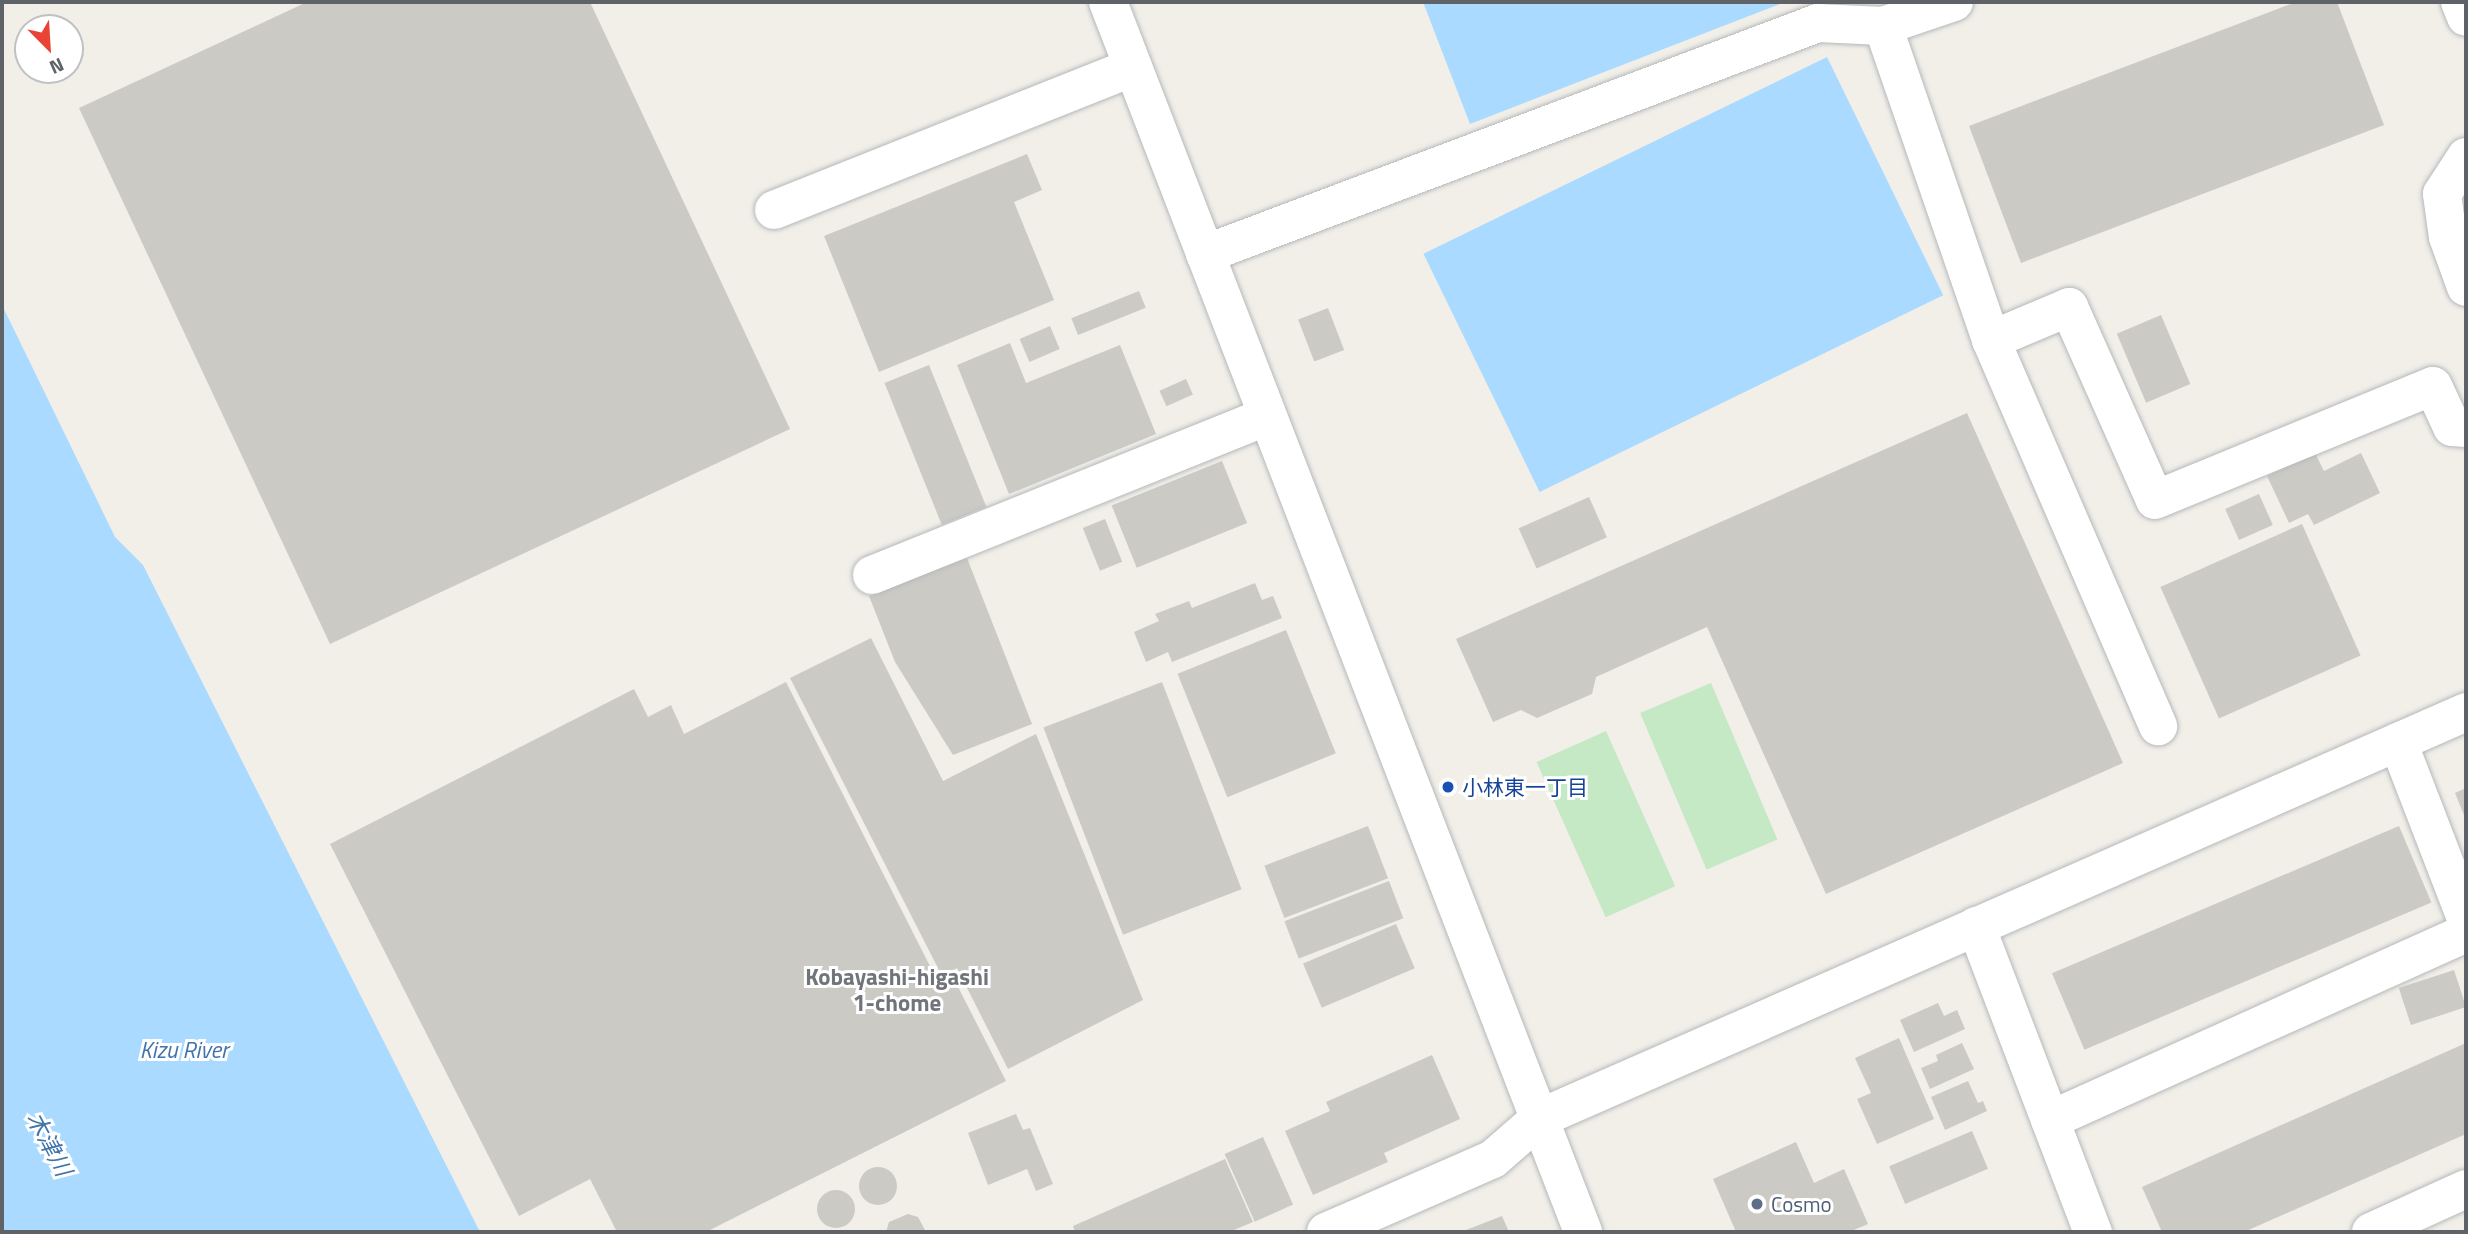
<!DOCTYPE html>
<html>
<head>
<meta charset="utf-8">
<style>
  body { margin:0 }
  #map { position:relative; width:2468px; height:1234px; overflow:hidden; background:#f1efe8; font-family:"Titillium Web","Noto Sans JP",sans-serif }
  div>[style] { position:absolute }
  .green>* { inset:0; background:#c5e8c5; transform-origin:0 0 }
  .water>* { inset:0; background:#aadaff; transform-origin:0 0 }
  .building>* { inset:0; background:#cccac5; transform-origin:0 0 }
  .round { border-radius:50% }
  .roads { filter:drop-shadow(0 0 2px #b5b8bc) drop-shadow(0 0 2px #b5b8bc) }
  .minor>* { height:38px; margin:-19px; padding:0 19px; transform-origin:19px; border-radius:19px; background:#fff }
  .dots>* { width:19px; height:19px; translate:-50% -50%; box-sizing:border-box; border:4px solid #fff; border-radius:50% }
  span { translate:-50% -50%; white-space:nowrap; text-align:center; line-height:1.15; -webkit-text-stroke:6px #fff; paint-order:stroke }
  .transit-label { font-size:21px; color:#164399 }
  .left { translate:0 -50%; text-align:left }
  .service-label { font-size:21px; color:#4e5e75 }
  .neighbourhood-label { font-size:23px; color:#70757a; font-weight:700 }
  .water-label { font-size:23px; color:#4174aa; font-style:italic }
  .frame { position:absolute; inset:0; border:4px solid #5f6368; pointer-events:none }
  .north { position:absolute; left:14px; top:14px; width:70px; height:70px; box-sizing:border-box; background:#fff; border:2px solid #bfc1c3; border-radius:50%; rotate:156deg; font-size:19px; font-weight:700; line-height:28px; text-align:center; color:#5f6368 }
  .north::after { content:''; display:block; margin:auto; width:24px; height:32px; background:#ea4335; clip-path:polygon(50% 0,100% 100%,50% 72%,0 100%) }
</style>
</head>
<body>
<div id="map">
  <div class="green">
    <div style="left:1711px;top:683px;width:170px;height:77px;rotate:67deg"></div>
    <div style="left:1606px;top:731px;width:170px;height:76px;rotate:66deg"></div>
  </div>
  <div class="water">
    <div style="clip-path:polygon(1423px 2px,1785px 2px,1470px 124px)"></div>
    <div style="left:1827px;top:57px;width:265px;height:449px;rotate:64deg"></div>
    <div style="clip-path:polygon(2px 305px,115px 537px,143px 565px,480px 1232px,2px 1232px)"></div>
  </div>
  <div class="building">
    <div style="clip-path:polygon(307px 2px,590px 2px,790px 429px,330px 644px,79px 108px)"></div>
    <div style="clip-path:polygon(2296px 2px,2337px 2px,2384px 125px,2021px 263px,1969px 126px)"></div>
    <div style="clip-path:polygon(1027px 154px,1042px 190px,1014px 202px,1054px 300px,879px 372px,824px 236px)"></div>
    <div style="left:1139px;top:291px;width:18px;height:73px;rotate:68deg"></div>
    <div style="left:1328px;top:308px;width:45px;height:32px;rotate:69deg"></div>
    <div style="left:2161px;top:315px;width:75px;height:48px;rotate:67deg"></div>
    <div style="left:1050px;top:326px;width:25px;height:33px;rotate:67deg"></div>
    <div style="clip-path:polygon(1010px 343px,1026px 383px,1120px 345px,1156px 434px,1009px 494px,957px 365px)"></div>
    <div style="left:929px;top:365px;width:153px;height:48px;rotate:68deg"></div>
    <div style="left:1186px;top:379px;width:17px;height:29px;rotate:66deg"></div>
    <div style="clip-path:polygon(1967px 413px,2123px 763px,1826px 894px,1707px 627px,1596px 677px,1592px 694px,1537px 718px,1521px 710px,1493px 722px,1456px 639px)"></div>
    <div style="clip-path:polygon(2315px 453px,2324px 471px,2361px 453px,2380px 493px,2314px 525px,2308px 514px,2289px 523px,2267px 476px)"></div>
    <div style="left:1222px;top:461px;width:67px;height:119px;rotate:68deg"></div>
    <div style="left:2259px;top:494px;width:34px;height:37px;rotate:66deg"></div>
    <div style="left:1589px;top:497px;width:44px;height:77px;rotate:66deg"></div>
    <div style="left:1105px;top:519px;width:46px;height:24px;rotate:68deg"></div>
    <div style="left:2302px;top:524px;width:144px;height:155px;rotate:66deg"></div>
    <div style="clip-path:polygon(967px 558px,1032px 724px,953px 755px,895px 662px,869px 596px)"></div>
    <div style="clip-path:polygon(1255px 583px,1262px 600px,1273px 596px,1282px 618px,1172px 662px,1168px 652px,1146px 662px,1134px 632px,1159px 621px,1155px 614px,1189px 601px,1192px 608px)"></div>
    <div style="left:1286px;top:630px;width:133px;height:117px;rotate:68deg"></div>
    <div style="clip-path:polygon(871px 638px,943px 781px,1036px 734px,1143px 1000px,1008px 1069px,957px 968px,942px 976px,790px 678px)"></div>
    <div style="clip-path:polygon(786px 682px,939px 984px,953px 977px,1006px 1081px,706px 1232px,617px 1232px,590px 1179px,519px 1216px,330px 844px,634px 689px,648px 717px,671px 705px,684px 734px)"></div>
    <div style="left:1162px;top:682px;width:222px;height:127px;rotate:69deg"></div>
    <div style="clip-path:polygon(2466px 788px,2466px 820px,2455px 793px)"></div>
    <div style="left:1368px;top:826px;width:56px;height:111px;rotate:69deg"></div>
    <div style="left:2399px;top:826px;width:83px;height:377px;rotate:67deg"></div>
    <div style="left:1389px;top:881px;width:40px;height:112px;rotate:69deg"></div>
    <div style="left:1396px;top:924px;width:48px;height:101px;rotate:67deg"></div>
    <div style="left:2454px;top:970px;width:39px;height:58px;rotate:72deg"></div>
    <div style="clip-path:polygon(1938px 1003px,1944px 1016px,1957px 1010px,1965px 1029px,1914px 1052px,1900px 1020px)"></div>
    <div style="clip-path:polygon(1899px 1038px,1934px 1119px,1877px 1144px,1857px 1099px,1871px 1093px,1855px 1058px)"></div>
    <div style="clip-path:polygon(1962px 1043px,1974px 1069px,1930px 1089px,1921px 1068px,1938px 1061px,1936px 1055px)"></div>
    <div style="clip-path:polygon(2466px 1043px,2466px 1134px,2244px 1232px,2162px 1232px,2142px 1187px)"></div>
    <div style="clip-path:polygon(1432px 1055px,1460px 1119px,1384px 1153px,1388px 1162px,1313px 1195px,1285px 1131px,1330px 1111px,1326px 1102px)"></div>
    <div style="clip-path:polygon(1968px 1081px,1978px 1103px,1983px 1101px,1987px 1111px,1945px 1130px,1931px 1097px)"></div>
    <div style="clip-path:polygon(1016px 1114px,1023px 1130px,1030px 1128px,1053px 1184px,1036px 1191px,1027px 1169px,988px 1185px,968px 1133px)"></div>
    <div style="left:1972px;top:1131px;width:41px;height:90px;rotate:67deg"></div>
    <div style="left:1263px;top:1137px;width:74px;height:42px;rotate:66deg"></div>
    <div style="clip-path:polygon(1796px 1142px,1814px 1183px,1844px 1169px,1868px 1224px,1849px 1232px,1736px 1232px,1713px 1179px)"></div>
    <div style="clip-path:polygon(1225px 1159px,1253px 1222px,1229px 1232px,1075px 1232px,1073px 1226px)"></div>
    <div class="round" style="left:859px;top:1167px;width:38px;height:38px"></div>
    <div class="round" style="left:817px;top:1190px;width:38px;height:38px"></div>
    <div style="clip-path:polygon(908px 1214px,918px 1217px,926px 1232px,886px 1232px,889px 1222px)"></div>
    <div style="clip-path:polygon(1502px 1216px,1509px 1232px,1461px 1232px)"></div>
  </div>
  <div class="roads">
    <div class="minor">
      <div style="left:1108px;top:2px;width:1319px;rotate:68.88deg"></div>
      <div style="left:2460px;top:2px;width:16px;rotate:68deg"></div>
      <div style="left:1883px;top:26px;width:332px;rotate:71deg"></div>
      <div style="left:1991px;top:340px;width:421px;rotate:66.6deg"></div>
      <div style="left:2466px;top:157px;width:44px;rotate:123deg"></div>
      <div style="left:2442px;top:194px;width:43px;rotate:82.1deg"></div>
      <div style="left:2448px;top:237px;width:53px;rotate:70.2deg"></div>
      <div style="left:774px;top:210px;width:386px;rotate:-21.7deg"></div>
      <div style="left:1205px;top:254px;width:655px;rotate:-20.65deg"></div>
      <div style="left:1818px;top:23px;width:65px;rotate:2.6deg"></div>
      <div style="left:1883px;top:26px;width:75px;rotate:-18.7deg"></div>
      <div style="left:1991px;top:340px;width:85px;rotate:-22.9deg"></div>
      <div style="left:2069px;top:307px;width:211px;rotate:66deg"></div>
      <div style="left:2155px;top:500px;width:300px;rotate:-22.3deg"></div>
      <div style="left:2433px;top:386px;width:45px;rotate:65.1deg"></div>
      <div style="left:2452px;top:427px;width:14px;rotate:4deg"></div>
      <div style="left:872px;top:575px;width:426px;rotate:-21.9deg"></div>
      <div style="left:2398px;top:742px;width:189px;rotate:68.9deg"></div>
      <div style="left:1976px;top:926px;width:328px;rotate:69.1deg"></div>
      <div style="left:2050px;top:1120px;width:456px;rotate:-24.2deg"></div>
      <div style="left:1326px;top:1232px;width:182px;rotate:-23.6deg"></div>
      <div style="left:1493px;top:1159px;width:62px;rotate:-41.1deg"></div>
      <div style="left:1540px;top:1118px;width:1011px;rotate:-23.67deg"></div>
      <div style="left:2371px;top:1232px;width:104px;rotate:-24.4deg"></div>
    </div>
  </div>
  <div class="dots">
    <div style="left:1448px;top:787px;background:#1a4fb4"></div>
    <div style="left:1757px;top:1204px;background:#5c6f8a"></div>
  </div>
  <div class="transit-label">
    <span class="left" style="left:1462px;top:787px">小林東一丁目</span>
  </div>
  <div class="service-label">
    <span class="left" style="left:1771px;top:1204px">Cosmo</span>
  </div>
  <div class="neighbourhood-label">
    <span style="left:897px;top:990px">Kobayashi-higashi<br>1-chome</span>
  </div>
  <div class="water-label">
    <span style="left:184px;top:1050px">Kizu River</span>
    <span style="left:49px;top:1144px;rotate:62deg">木津川</span>
  </div>
  <div class="frame"></div>
  <div class="north">N</div>
</div>
</body>
</html>
